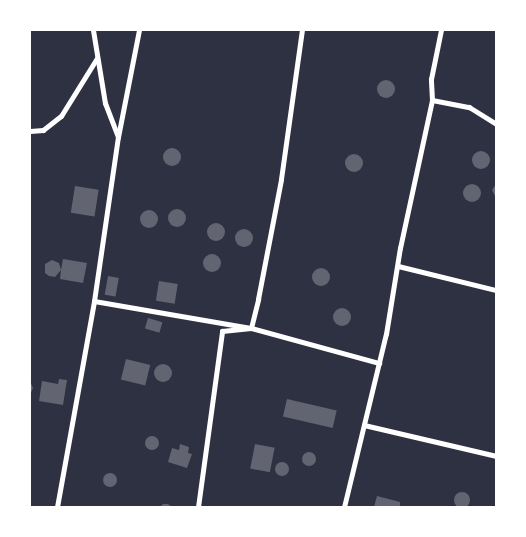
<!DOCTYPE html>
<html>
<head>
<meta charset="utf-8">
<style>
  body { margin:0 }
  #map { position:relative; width:526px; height:537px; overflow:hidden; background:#2d3142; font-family:"PT Sans",sans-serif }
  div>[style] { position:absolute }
  .building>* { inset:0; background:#626471; transform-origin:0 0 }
  .round { border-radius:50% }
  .minor>* { height:5px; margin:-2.5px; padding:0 2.5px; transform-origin:2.5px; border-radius:2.5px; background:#fff }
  span { translate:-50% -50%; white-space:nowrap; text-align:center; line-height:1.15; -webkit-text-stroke:5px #fff; paint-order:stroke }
  .frame { position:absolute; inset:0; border:31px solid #fff; pointer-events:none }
</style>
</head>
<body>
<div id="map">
  <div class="building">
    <div class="round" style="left:377px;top:80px;width:18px;height:18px"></div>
    <div class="round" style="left:163px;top:148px;width:18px;height:18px"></div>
    <div class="round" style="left:472px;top:151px;width:18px;height:18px"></div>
    <div class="round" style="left:345px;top:154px;width:18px;height:18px"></div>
    <div style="clip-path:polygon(496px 184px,496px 198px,492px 190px)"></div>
    <div class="round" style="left:463px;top:184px;width:18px;height:18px"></div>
    <div style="left:75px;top:186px;width:24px;height:27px;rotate:9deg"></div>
    <div class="round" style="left:168px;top:209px;width:18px;height:18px"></div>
    <div class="round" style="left:140px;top:210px;width:18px;height:18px"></div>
    <div class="round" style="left:207px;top:223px;width:18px;height:18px"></div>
    <div class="round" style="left:235px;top:229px;width:18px;height:18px"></div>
    <div class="round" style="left:203px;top:254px;width:18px;height:18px"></div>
    <div style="clip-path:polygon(63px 259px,87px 263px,83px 283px,60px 279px,61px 270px,55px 277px,49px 276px,45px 273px,45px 264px,52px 260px,59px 263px,61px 270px)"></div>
    <div class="round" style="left:312px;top:268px;width:18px;height:18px"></div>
    <div style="left:108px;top:276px;width:11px;height:19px;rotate:10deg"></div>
    <div style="left:159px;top:281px;width:19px;height:20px;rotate:9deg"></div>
    <div class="round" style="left:333px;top:308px;width:18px;height:18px"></div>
    <div style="left:148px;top:318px;width:15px;height:11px;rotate:16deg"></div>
    <div style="left:126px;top:359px;width:25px;height:21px;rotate:14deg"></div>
    <div class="round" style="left:154px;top:364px;width:18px;height:18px"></div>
    <div style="clip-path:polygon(59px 379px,67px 380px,63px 405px,39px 401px,42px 381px,58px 384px)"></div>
    <div style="clip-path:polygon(30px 381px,33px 388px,30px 395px)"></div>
    <div style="left:287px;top:399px;width:51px;height:18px;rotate:13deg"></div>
    <div class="round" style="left:145px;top:436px;width:14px;height:14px"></div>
    <div style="clip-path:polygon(180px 444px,189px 447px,188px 453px,192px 454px,187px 468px,168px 462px,172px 448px,179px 450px)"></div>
    <div style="left:255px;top:444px;width:20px;height:25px;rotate:11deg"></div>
    <div class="round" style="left:302px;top:452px;width:14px;height:14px"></div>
    <div class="round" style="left:275px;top:462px;width:14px;height:14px"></div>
    <div class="round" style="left:103px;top:473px;width:14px;height:14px"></div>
    <div class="round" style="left:454px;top:492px;width:16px;height:16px"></div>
    <div style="clip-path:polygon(377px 496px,400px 502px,400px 507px,374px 507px)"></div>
    <div style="clip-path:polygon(163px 504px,168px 504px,172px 507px,160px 507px)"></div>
  </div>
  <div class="minor">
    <div style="left:93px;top:30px;width:74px;rotate:80.7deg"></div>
    <div style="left:105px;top:103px;width:36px;rotate:69deg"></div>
    <div style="left:432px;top:100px;width:38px;rotate:11deg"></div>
    <div style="left:469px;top:107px;width:32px;rotate:32deg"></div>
    <div style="left:30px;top:131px;width:13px;rotate:-4deg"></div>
    <div style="left:43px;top:130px;width:23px;rotate:-38deg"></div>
    <div style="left:61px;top:116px;width:68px;rotate:-58.2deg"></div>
    <div style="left:398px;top:266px;width:101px;rotate:13.8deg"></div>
    <div style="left:94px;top:301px;width:159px;rotate:9.8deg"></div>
    <div style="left:251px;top:328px;width:133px;rotate:15.3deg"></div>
    <div style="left:364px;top:425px;width:136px;rotate:13.2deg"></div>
    <div style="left:57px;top:507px;width:209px;rotate:-79.8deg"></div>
    <div style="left:94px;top:301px;width:166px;rotate:-81.7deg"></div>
    <div style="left:118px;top:137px;width:109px;rotate:-78.9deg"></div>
    <div style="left:198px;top:507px;width:178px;rotate:-82.2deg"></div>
    <div style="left:222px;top:331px;width:29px;rotate:-6deg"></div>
    <div style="left:251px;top:328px;width:30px;rotate:-76deg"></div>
    <div style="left:258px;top:299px;width:122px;rotate:-79.1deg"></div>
    <div style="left:281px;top:179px;width:150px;rotate:-82deg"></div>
    <div style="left:344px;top:507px;width:178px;rotate:-76.4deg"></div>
    <div style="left:386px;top:334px;width:87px;rotate:-80.8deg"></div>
    <div style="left:400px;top:248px;width:151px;rotate:-77.8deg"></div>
    <div style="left:432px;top:100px;width:21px;rotate:-93deg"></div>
    <div style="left:431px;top:79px;width:50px;rotate:-78.5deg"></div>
  </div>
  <div class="frame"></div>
</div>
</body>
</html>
